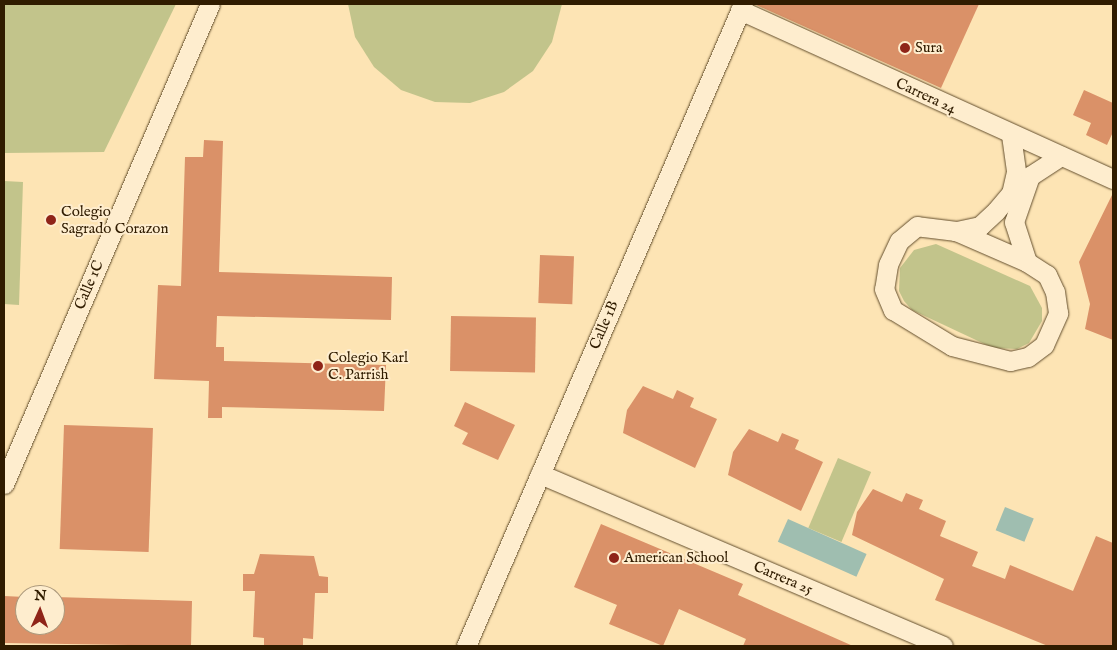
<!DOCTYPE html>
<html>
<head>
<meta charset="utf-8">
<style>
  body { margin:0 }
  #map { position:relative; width:1117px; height:650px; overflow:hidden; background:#fde4b4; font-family:"IM FELL English",serif }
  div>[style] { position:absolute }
  .green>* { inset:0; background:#c2c48b; transform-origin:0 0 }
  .water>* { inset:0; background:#9fbeb0; transform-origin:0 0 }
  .building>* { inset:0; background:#da9168; transform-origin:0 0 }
  .roads { filter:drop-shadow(0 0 1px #634e2d) drop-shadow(0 0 1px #634e2d) }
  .minor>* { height:19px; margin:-9.5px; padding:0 9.5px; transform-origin:9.5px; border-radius:9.5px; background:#feedce }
  .dots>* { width:14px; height:14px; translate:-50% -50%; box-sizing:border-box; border:2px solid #feedce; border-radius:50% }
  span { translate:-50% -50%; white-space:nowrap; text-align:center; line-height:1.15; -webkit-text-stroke:4px #feedce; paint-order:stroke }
  .poi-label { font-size:15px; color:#301c00 }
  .left { translate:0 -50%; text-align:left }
  .street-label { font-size:15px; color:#301c00 }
  .frame { position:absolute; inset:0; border:5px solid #301c00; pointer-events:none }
  .north { position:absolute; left:15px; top:585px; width:50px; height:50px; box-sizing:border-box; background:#feedce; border:1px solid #ac997c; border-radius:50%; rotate:2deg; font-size:14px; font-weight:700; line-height:20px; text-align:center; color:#301c00 }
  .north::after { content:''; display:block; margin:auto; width:18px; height:22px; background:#8f2418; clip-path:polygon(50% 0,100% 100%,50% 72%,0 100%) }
</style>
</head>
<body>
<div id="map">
  <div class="green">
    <div style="clip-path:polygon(4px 4px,176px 4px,104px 152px,4px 153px)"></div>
    <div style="clip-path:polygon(348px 4px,562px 4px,552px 42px,533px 71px,504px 92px,470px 103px,435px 102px,401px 90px,374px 67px,355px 37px)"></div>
    <div style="clip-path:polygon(4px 181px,23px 182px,19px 305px,4px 304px)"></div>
    <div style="clip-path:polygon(936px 244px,1030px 286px,1042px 308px,1042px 321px,1029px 343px,1017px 349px,993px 348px,912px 310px,904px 301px,899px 291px,900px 268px,914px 250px)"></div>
    <div style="left:838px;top:458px;width:36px;height:76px;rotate:23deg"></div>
  </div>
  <div class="water">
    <div style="left:1005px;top:507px;width:31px;height:25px;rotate:22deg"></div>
    <div style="left:788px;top:519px;width:86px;height:25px;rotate:24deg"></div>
  </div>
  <div class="building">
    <div style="clip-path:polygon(754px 4px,979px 4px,941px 88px)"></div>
    <div style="clip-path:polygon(1084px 90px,1113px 103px,1113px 132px,1107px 145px,1086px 135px,1091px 123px,1073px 115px)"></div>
    <div style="clip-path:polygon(204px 140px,223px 141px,219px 272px,392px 277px,391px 320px,217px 316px,216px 347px,224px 347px,224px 361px,386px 365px,384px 411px,222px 407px,222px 418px,208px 418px,209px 381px,154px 379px,158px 285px,181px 286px,185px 157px,203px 157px)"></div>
    <div style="clip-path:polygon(1113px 193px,1113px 340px,1085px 329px,1090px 304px,1079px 262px)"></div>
    <div style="left:540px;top:255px;width:34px;height:48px;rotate:2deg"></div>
    <div style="left:451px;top:316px;width:85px;height:55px;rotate:1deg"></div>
    <div style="clip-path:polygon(643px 386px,673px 399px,677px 390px,694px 398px,690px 407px,717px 419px,695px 468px,623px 433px,627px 410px)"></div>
    <div style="clip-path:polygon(465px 402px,515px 425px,498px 460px,462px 444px,468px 433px,454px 426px)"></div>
    <div style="left:64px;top:425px;width:89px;height:124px;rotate:2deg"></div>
    <div style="clip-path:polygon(749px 429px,778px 442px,782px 433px,799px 440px,795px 449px,823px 462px,801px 511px,728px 475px,733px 452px)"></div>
    <div style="clip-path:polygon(873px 489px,902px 502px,906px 493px,923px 500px,919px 509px,946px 521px,940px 536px,978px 552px,972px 566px,1005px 579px,1010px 565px,1073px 591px,1096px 536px,1113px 543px,1113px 646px,1048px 646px,935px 600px,944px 579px,852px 535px,857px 512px)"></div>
    <div style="clip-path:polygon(601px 524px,743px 584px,738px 595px,853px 646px,743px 646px,746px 639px,679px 609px,663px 646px,609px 624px,617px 605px,574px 587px)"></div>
    <div style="clip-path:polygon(260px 554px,314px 556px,319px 576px,328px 577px,328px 593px,315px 593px,313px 639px,303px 638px,303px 646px,264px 646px,264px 638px,253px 637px,255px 591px,243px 591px,243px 574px,254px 574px)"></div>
    <div style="clip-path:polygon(4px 596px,25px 597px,25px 625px,55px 625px,55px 597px,192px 601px,191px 646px,4px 643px)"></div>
  </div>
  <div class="roads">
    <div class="minor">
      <div style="left:740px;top:10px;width:409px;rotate:24.4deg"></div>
      <div style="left:1011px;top:135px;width:37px;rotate:82deg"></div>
      <div style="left:1016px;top:172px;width:22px;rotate:103deg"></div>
      <div style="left:1011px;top:193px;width:23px;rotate:130deg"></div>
      <div style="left:996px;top:211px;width:22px;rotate:137deg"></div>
      <div style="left:980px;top:226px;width:25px;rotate:168deg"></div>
      <div style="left:956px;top:231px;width:39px;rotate:-173deg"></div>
      <div style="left:917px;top:226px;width:23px;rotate:140deg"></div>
      <div style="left:899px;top:241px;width:26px;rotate:115deg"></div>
      <div style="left:888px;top:265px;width:24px;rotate:99deg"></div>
      <div style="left:884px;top:289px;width:23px;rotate:67deg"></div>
      <div style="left:893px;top:310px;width:69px;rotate:31.4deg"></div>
      <div style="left:952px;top:346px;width:60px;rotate:14.5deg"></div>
      <div style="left:1010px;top:361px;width:18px;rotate:-13deg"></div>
      <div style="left:1028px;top:357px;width:20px;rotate:-37deg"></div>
      <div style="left:1044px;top:345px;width:35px;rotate:-66deg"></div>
      <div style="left:1058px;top:313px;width:21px;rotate:-98deg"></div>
      <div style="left:1055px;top:292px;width:19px;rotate:-115deg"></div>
      <div style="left:1047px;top:275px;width:24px;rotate:-147deg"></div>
      <div style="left:1027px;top:262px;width:42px;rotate:-108deg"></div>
      <div style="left:1014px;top:222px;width:49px;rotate:-70.8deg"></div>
      <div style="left:1030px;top:176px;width:37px;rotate:-33deg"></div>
      <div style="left:956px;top:231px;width:77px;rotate:23.6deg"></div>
      <div style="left:540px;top:474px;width:438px;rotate:23.1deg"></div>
      <div style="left:4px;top:484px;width:522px;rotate:-66.77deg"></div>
      <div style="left:466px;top:646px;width:699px;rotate:-66.66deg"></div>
    </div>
  </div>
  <div class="dots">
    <div style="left:905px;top:48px;background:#8f2418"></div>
    <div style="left:51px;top:220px;background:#8f2418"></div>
    <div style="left:318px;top:366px;background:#8f2418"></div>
    <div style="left:614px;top:558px;background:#8f2418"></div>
  </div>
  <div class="poi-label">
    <span class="left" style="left:915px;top:48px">Sura</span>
    <span class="left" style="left:61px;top:220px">Colegio<br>Sagrado Corazon</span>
    <span class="left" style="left:328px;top:366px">Colegio Karl<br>C. Parrish</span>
    <span class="left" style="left:624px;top:558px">American School</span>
  </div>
  <div class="street-label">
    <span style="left:926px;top:96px;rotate:25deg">Carrera 24</span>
    <span style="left:89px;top:285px;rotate:-67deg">Calle 1C</span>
    <span style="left:604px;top:325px;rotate:-67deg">Calle 1B</span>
    <span style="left:783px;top:578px;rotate:23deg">Carrera 25</span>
  </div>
  <div class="frame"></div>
  <div class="north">N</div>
</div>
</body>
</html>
